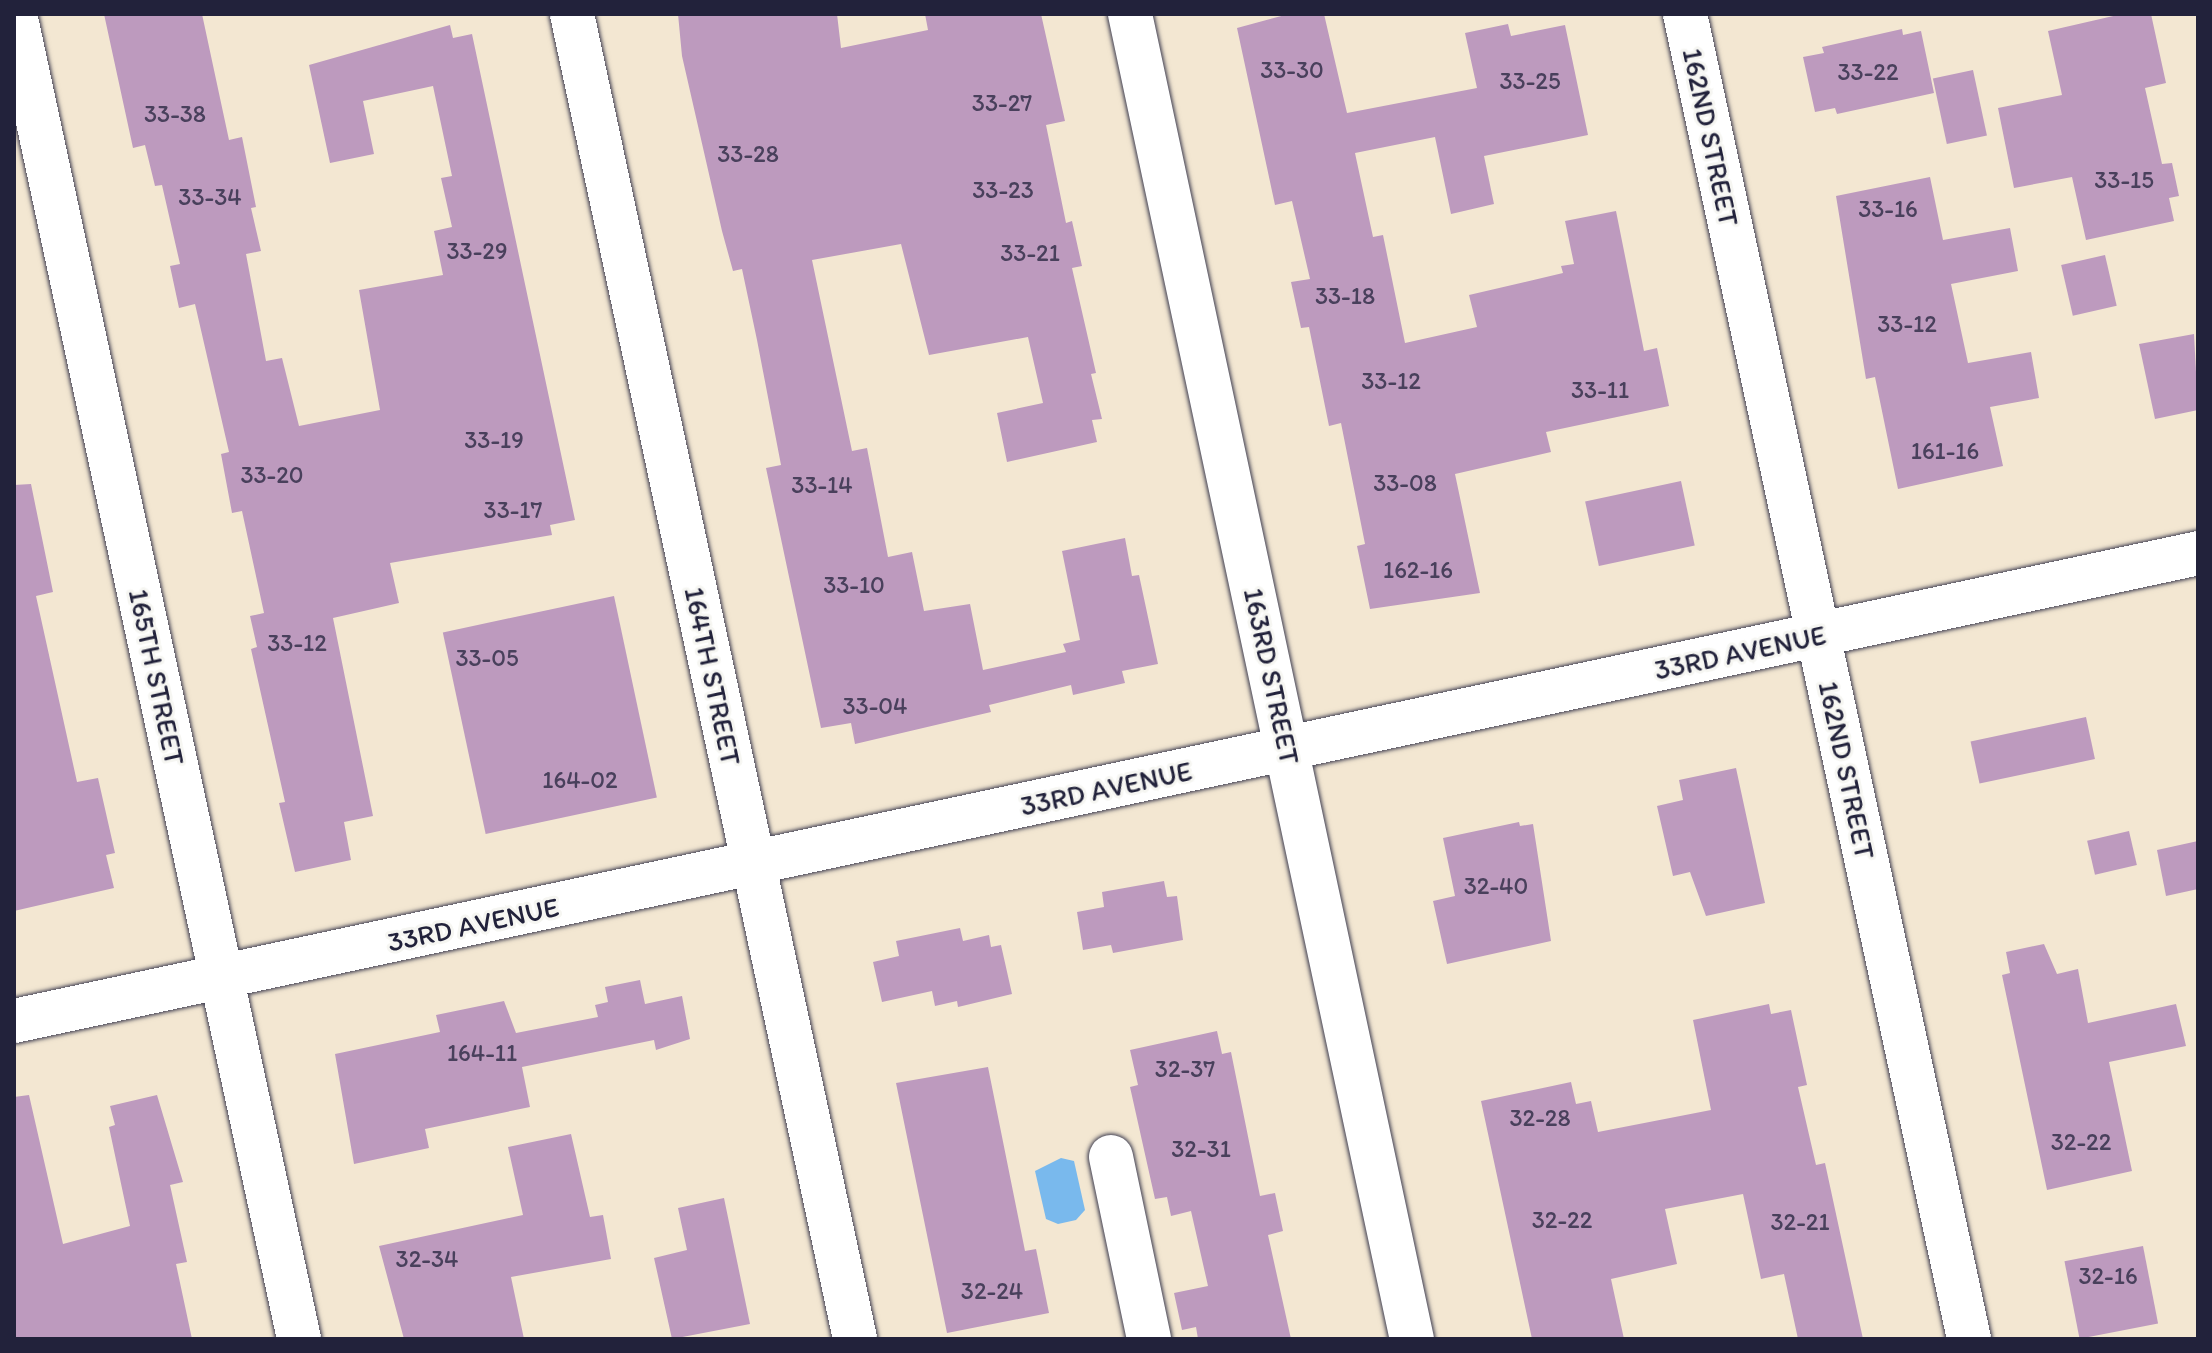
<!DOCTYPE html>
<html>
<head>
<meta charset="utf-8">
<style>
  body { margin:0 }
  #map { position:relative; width:2212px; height:1353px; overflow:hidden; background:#f3e7d2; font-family:Itim,sans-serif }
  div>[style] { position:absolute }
  .water>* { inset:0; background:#79b9ed }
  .building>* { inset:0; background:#bd9abe; transform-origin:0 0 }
  .roads { filter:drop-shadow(0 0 2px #414052) drop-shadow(0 0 2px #414052) }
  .minor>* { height:44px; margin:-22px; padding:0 22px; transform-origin:22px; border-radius:22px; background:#fff }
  span { translate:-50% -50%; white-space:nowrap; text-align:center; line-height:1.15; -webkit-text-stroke:6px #f6f6f2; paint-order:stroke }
  .number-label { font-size:24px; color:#49405c }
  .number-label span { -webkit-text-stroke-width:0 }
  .street-label { font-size:28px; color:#22223b }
  .frame { position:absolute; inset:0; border:16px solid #22223b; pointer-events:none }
</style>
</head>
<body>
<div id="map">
  <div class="water">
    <div style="clip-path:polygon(1061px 1158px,1074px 1161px,1085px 1210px,1076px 1220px,1058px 1224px,1046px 1219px,1035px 1171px)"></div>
  </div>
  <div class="building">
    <div style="clip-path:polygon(104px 14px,202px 14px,229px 140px,242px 137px,256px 207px,251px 208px,261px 251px,246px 254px,266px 361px,282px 358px,299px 426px,380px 410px,359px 290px,443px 275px,434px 231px,452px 227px,441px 178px,452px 176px,433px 86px,363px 101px,374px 154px,330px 163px,309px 65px,450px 25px,453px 38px,472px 34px,575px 520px,550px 525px,552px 535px,390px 563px,399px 603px,333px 618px,373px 816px,344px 822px,351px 860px,295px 872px,279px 803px,285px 802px,251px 649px,257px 647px,250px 616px,264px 613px,242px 511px,232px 513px,221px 454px,229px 452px,195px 304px,179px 308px,170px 266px,180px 264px,162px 185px,155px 186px,145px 145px,133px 148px)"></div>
    <div style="clip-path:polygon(678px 14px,837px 14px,841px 48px,928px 30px,925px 14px,1041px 14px,1065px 121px,1046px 125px,1066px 223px,1072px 221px,1082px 266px,1072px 268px,1096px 373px,1091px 374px,1102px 419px,1092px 420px,1097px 442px,1007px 462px,997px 413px,1043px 403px,1028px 337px,929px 355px,901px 244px,812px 260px,852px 451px,867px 448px,888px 557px,912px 552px,924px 611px,970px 604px,983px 670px,1066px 652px,1063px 644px,1080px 640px,1062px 551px,1125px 538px,1132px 576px,1139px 575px,1158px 664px,1122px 671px,1125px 683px,1073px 695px,1071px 685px,989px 705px,991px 712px,855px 744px,851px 723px,821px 728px,766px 468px,781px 465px,757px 340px,742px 269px,733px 271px,722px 231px,682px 56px)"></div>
    <div style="clip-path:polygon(1289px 14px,1324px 14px,1347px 113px,1477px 88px,1465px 33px,1508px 24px,1511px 36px,1565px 25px,1588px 135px,1484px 156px,1494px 204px,1451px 214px,1435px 137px,1355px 153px,1373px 237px,1383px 235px,1405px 343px,1477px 327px,1469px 295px,1563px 273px,1561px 266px,1574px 264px,1565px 221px,1616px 211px,1644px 351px,1657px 348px,1669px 406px,1546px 432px,1551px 452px,1455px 474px,1480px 593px,1370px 609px,1357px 546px,1365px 544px,1341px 423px,1329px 426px,1309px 327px,1301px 328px,1291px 282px,1310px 279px,1292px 201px,1275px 205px,1237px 28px)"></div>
    <div style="clip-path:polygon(2122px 14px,2151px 14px,2166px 83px,2145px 88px,2162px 164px,2172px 163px,2179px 196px,2169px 198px,2174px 221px,2086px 240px,2072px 177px,2014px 188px,1998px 108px,2062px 95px,2048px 31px)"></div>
    <div style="clip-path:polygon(1902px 29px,1903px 35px,1921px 31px,1934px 93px,1837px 114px,1835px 108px,1815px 112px,1803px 57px,1824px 53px,1822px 47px)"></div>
    <div style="left:1973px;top:70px;width:67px;height:41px;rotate:78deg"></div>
    <div style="clip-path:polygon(1930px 177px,1943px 240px,2010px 228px,2018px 271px,1951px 284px,1968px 363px,2031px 352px,2039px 398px,1990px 407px,2003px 466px,1898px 489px,1875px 377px,1866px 379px,1836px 196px)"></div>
    <div style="left:2105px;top:255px;width:52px;height:45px;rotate:77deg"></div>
    <div style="clip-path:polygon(2194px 334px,2198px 410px,2155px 419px,2139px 344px)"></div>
    <div style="left:1681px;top:481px;width:66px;height:98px;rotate:78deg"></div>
    <div style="clip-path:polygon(31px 484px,53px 592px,36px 596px,77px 782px,98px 778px,115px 853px,106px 855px,114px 888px,14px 911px,14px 485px)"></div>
    <div style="left:614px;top:596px;width:206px;height:175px;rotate:78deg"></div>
    <div style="left:2086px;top:717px;width:43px;height:118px;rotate:78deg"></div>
    <div style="clip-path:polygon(1736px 768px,1765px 903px,1706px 916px,1690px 872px,1673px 876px,1657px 806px,1683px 800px,1679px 780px)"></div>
    <div style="clip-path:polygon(1519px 822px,1520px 826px,1533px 824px,1551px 941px,1447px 964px,1433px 901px,1455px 896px,1443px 838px)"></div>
    <div style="left:2129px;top:831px;width:35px;height:43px;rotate:77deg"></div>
    <div style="clip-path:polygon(2198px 841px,2198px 889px,2166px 896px,2157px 850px)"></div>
    <div style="clip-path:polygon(1164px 881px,1167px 897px,1177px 896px,1183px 940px,1113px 953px,1111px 945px,1083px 950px,1077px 912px,1104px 907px,1102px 892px)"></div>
    <div style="clip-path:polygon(960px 928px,963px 941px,989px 935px,991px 947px,1001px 945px,1012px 994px,958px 1007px,957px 1001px,935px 1006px,932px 991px,882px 1002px,873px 962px,899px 956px,896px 941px)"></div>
    <div style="clip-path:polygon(2044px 944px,2057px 974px,2078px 969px,2088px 1023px,2176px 1004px,2186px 1046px,2109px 1062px,2132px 1171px,2047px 1190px,2002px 975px,2010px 973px,2006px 952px)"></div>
    <div style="clip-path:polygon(640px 980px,645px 1004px,682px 996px,690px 1039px,656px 1050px,654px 1040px,522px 1067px,530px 1107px,425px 1129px,429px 1148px,354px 1164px,335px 1054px,440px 1032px,436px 1015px,504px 1001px,516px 1033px,598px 1017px,595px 1005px,608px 1002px,605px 987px)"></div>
    <div style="clip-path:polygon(1769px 1004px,1771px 1014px,1791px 1010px,1807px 1085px,1798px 1087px,1816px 1165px,1825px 1163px,1863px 1339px,1798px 1339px,1784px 1274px,1761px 1279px,1743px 1194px,1665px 1209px,1677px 1264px,1611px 1279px,1624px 1339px,1532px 1339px,1481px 1101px,1571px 1082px,1576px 1104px,1591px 1101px,1598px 1132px,1711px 1110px,1693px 1020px)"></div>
    <div style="clip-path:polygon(1217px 1031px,1222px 1054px,1231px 1052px,1260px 1196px,1275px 1193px,1283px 1231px,1268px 1235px,1291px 1339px,1198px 1339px,1196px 1327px,1182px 1330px,1174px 1293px,1208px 1286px,1191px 1211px,1171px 1216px,1167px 1197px,1155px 1199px,1130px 1087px,1138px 1085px,1130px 1050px)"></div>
    <div style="clip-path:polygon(988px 1067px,1025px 1251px,1036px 1249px,1049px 1313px,947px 1333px,896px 1083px)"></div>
    <div style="clip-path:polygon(29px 1095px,63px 1244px,130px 1226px,109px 1127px,115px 1125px,110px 1106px,157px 1095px,183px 1182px,170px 1185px,187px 1262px,176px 1264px,192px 1339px,14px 1339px,14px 1097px)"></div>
    <div style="clip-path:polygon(571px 1134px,590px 1217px,603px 1215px,611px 1259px,511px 1277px,524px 1339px,404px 1339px,379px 1246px,523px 1215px,508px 1147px)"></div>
    <div style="clip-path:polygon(724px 1198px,750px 1324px,672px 1339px,654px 1258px,687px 1250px,678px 1208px)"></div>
    <div style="left:2143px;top:1246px;width:79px;height:80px;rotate:79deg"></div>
  </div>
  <div class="roads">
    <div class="minor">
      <div style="left:15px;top:14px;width:1355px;rotate:77.9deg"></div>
      <div style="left:572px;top:14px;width:1355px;rotate:77.94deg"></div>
      <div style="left:1130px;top:14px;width:1355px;rotate:77.99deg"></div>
      <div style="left:1685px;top:14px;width:1355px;rotate:77.9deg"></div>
      <div style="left:14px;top:1021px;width:2234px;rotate:-12.09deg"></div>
      <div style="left:1111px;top:1157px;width:186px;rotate:78.2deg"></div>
    </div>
  </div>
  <div class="number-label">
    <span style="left:1292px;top:70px">33-30</span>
    <span style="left:1868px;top:72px">33-22</span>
    <span style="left:1530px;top:81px">33-25</span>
    <span style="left:1002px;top:103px">33-27</span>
    <span style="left:175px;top:114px">33-38</span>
    <span style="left:748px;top:154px">33-28</span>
    <span style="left:2124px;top:180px">33-15</span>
    <span style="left:1003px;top:190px">33-23</span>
    <span style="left:210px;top:197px">33-34</span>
    <span style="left:1888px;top:209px">33-16</span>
    <span style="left:477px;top:251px">33-29</span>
    <span style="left:1030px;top:253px">33-21</span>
    <span style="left:1345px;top:296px">33-18</span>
    <span style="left:1907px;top:324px">33-12</span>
    <span style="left:1391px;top:381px">33-12</span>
    <span style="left:1600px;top:390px">33-11</span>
    <span style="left:494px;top:440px">33-19</span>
    <span style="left:1945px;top:451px">161-16</span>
    <span style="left:272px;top:475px">33-20</span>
    <span style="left:1405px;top:483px">33-08</span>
    <span style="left:822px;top:485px">33-14</span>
    <span style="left:513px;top:510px">33-17</span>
    <span style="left:1418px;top:570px">162-16</span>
    <span style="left:854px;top:585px">33-10</span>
    <span style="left:297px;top:643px">33-12</span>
    <span style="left:487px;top:658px">33-05</span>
    <span style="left:875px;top:706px">33-04</span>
    <span style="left:580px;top:780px">164-02</span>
    <span style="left:1496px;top:886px">32-40</span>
    <span style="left:482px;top:1053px">164-11</span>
    <span style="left:1185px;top:1069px">32-37</span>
    <span style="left:1540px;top:1118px">32-28</span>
    <span style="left:2081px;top:1142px">32-22</span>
    <span style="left:1201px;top:1149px">32-31</span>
    <span style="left:1562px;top:1220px">32-22</span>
    <span style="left:1800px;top:1222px">32-21</span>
    <span style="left:427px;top:1259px">32-34</span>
    <span style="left:2108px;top:1276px">32-16</span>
    <span style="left:992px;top:1291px">32-24</span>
  </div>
  <div class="street-label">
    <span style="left:1711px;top:137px;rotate:78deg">162ND STREET</span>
    <span style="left:1740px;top:652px;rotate:-12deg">33RD AVENUE</span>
    <span style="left:713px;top:676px;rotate:78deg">164TH STREET</span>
    <span style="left:1272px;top:676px;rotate:78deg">163RD STREET</span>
    <span style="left:157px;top:677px;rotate:78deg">165TH STREET</span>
    <span style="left:1847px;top:770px;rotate:78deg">162ND STREET</span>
    <span style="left:1106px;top:788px;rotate:-12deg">33RD AVENUE</span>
    <span style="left:473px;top:924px;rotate:-12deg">33RD AVENUE</span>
  </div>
  <div class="frame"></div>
</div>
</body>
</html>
